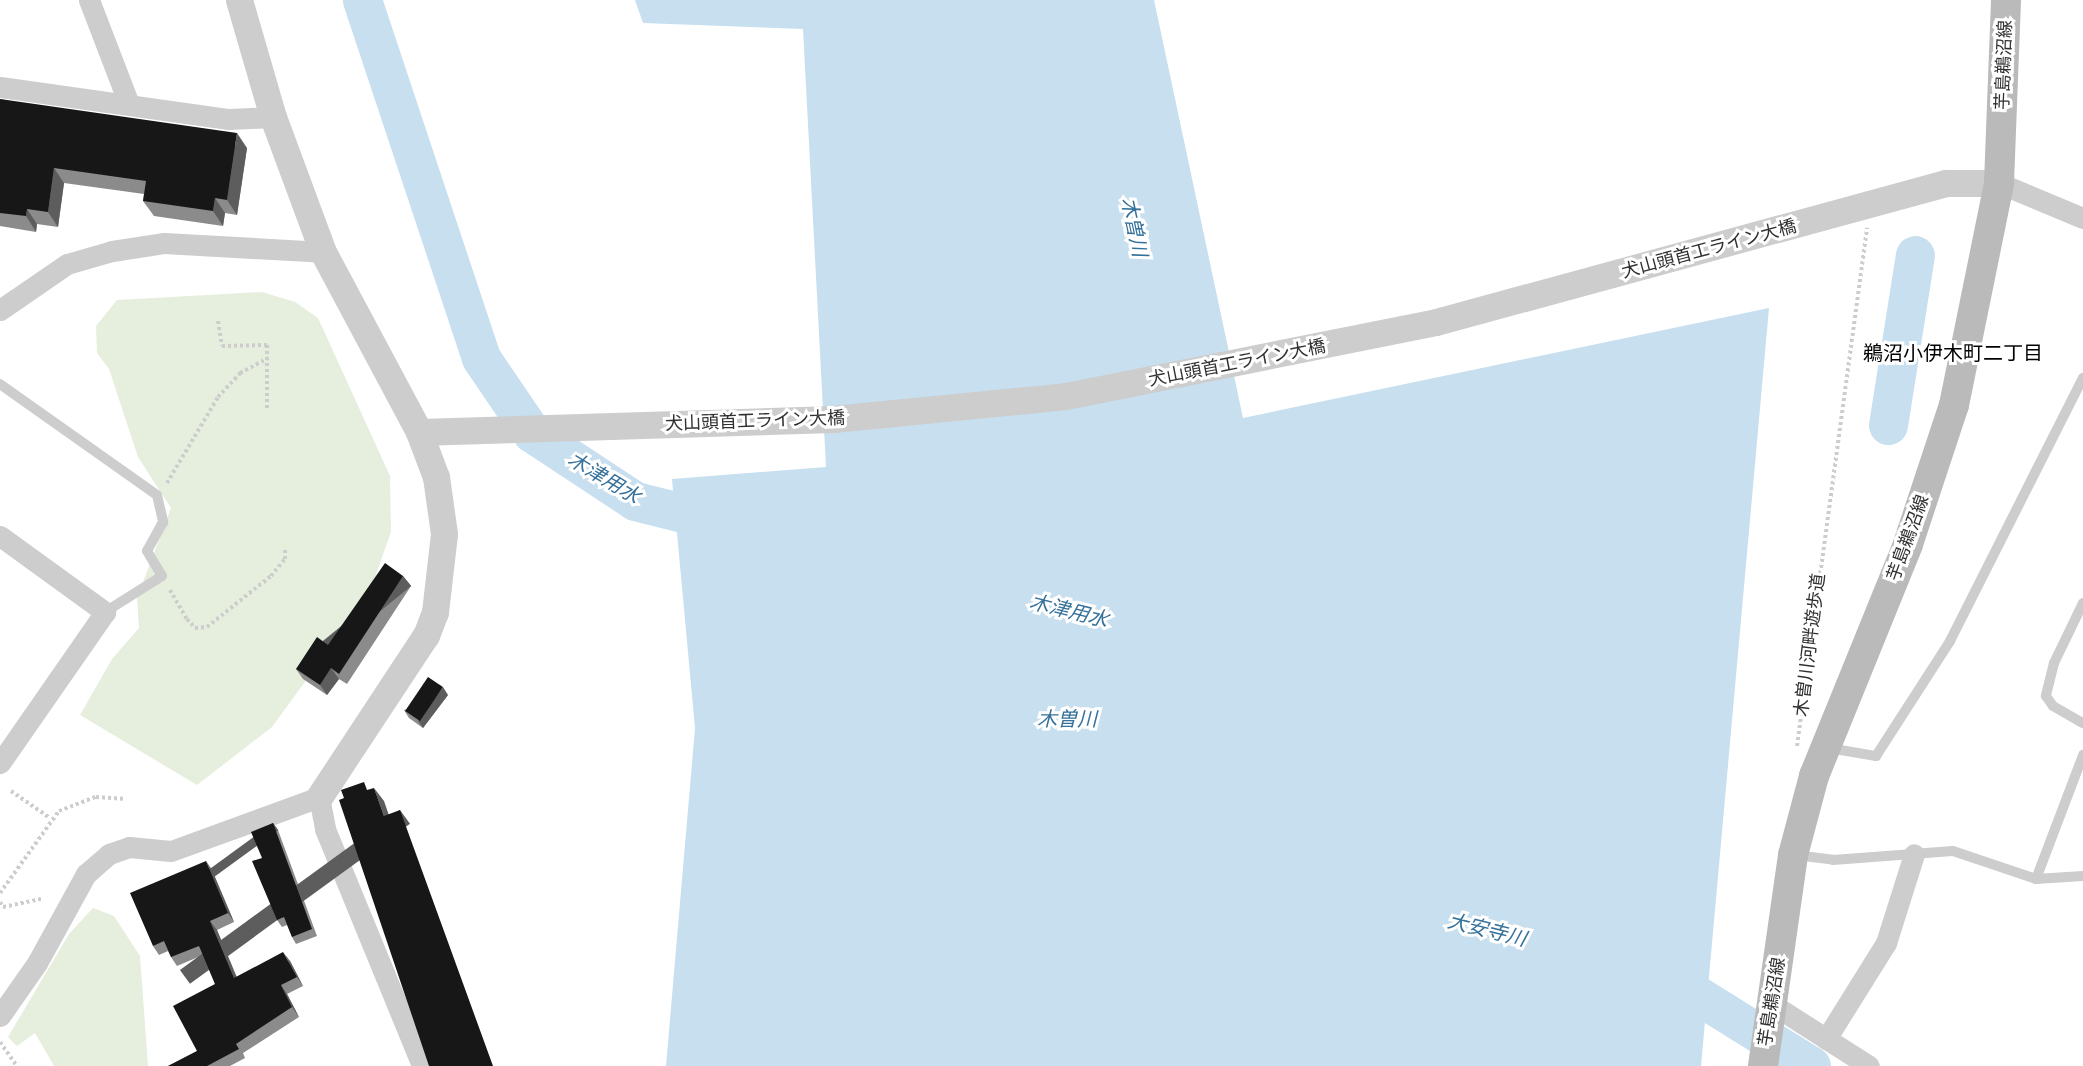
<!DOCTYPE html>
<html>
<head>
<meta charset="utf-8">
<style>
  body { margin:0 }
  #map { position:relative; width:2083px; height:1066px; overflow:hidden; background:#fff; font-family:Poppins,"Noto Sans JP",sans-serif }
  div>[style] { position:absolute }
  .green>* { inset:0; background:#e6eedd }
  .water>* { inset:0; background:#c7dfef }
  .river>* { height:39px; margin:-19.5px; padding:0 19.5px; transform-origin:19.5px; border-radius:19.5px; background:#c7dfef }
  .path>* { height:4px; margin-top:-2px; transform-origin:0; background:repeating-linear-gradient(90deg,#cdcdcd 0 3px,transparent 0 6px) }
  .service>* { height:10px; margin:-5px; padding:0 5px; transform-origin:5px; border-radius:5px; background:#cdcdcd }
  .minor>* { height:21px; margin:-10.5px; padding:0 10.5px; transform-origin:10.5px; border-radius:10.5px; background:#cdcdcd }
  .tertiary>* { height:27px; margin:-13.5px; padding:0 13.5px; transform-origin:13.5px; border-radius:13.5px; background:#cdcdcd }
  .secondary>* { height:30px; margin:-15px; padding:0 15px; transform-origin:15px; border-radius:15px; background:#bababa }
  .wall>* { inset:0; background:#8b8b8b }
  .shaded-wall>* { inset:0; background:#5d5d5d; transform-origin:0 0 }
  .building>* { inset:0; background:#171717; transform-origin:0 0 }
  span { translate:-50% -50%; white-space:nowrap; text-align:center; line-height:1.15; -webkit-text-stroke:6px #fff; paint-order:stroke }
  .street-label { font-size:18px; color:#303030 }
  .water-label { font-size:20px; color:#35719a; font-style:italic }
  .neighbourhood-label { font-size:20px; color:#000 }
</style>
</head>
<body>
<div id="map">
  <div class="green">
    <div style="clip-path:polygon(262px 292px,295px 302px,318px 318px,390px 476px,391px 532px,369px 594px,272px 727px,197px 785px,80px 715px,112px 659px,139px 628px,137px 598px,171px 508px,138px 457px,109px 369px,97px 353px,96px 326px,117px 300px)"></div>
    <div style="clip-path:polygon(93px 908px,114px 916px,140px 956px,148px 1066px,54px 1066px,35px 1033px,17px 1046px,8px 1037px,69px 934px)"></div>
  </div>
  <div class="water">
    <div style="clip-path:polygon(635px 0,1154px 0,1243px 418px,1769px 308px,1701px 1066px,666px 1066px,695px 728px,672px 479px,826px 467px,803px 29px,643px 23px)"></div>
  </div>
  <div class="river">
    <div style="left:362px;top:0;width:377px;rotate:71.6deg"></div>
    <div style="left:481px;top:358px;width:91px;rotate:55.8deg"></div>
    <div style="left:532px;top:433px;width:123px;rotate:33.4deg"></div>
    <div style="left:635px;top:501px;width:95px;rotate:14deg"></div>
    <div style="left:1888px;top:425px;width:172px;rotate:-81deg"></div>
    <div style="left:1665px;top:975px;width:172px;rotate:31.9deg"></div>
  </div>
  <div class="path">
    <div style="left:218px;top:321px;width:25px;rotate:81deg"></div>
    <div style="left:222px;top:346px;width:45px;rotate:-1.3deg"></div>
    <div style="left:267px;top:345px;width:66px;rotate:90deg"></div>
    <div style="left:167px;top:483px;width:100px;rotate:-59.3deg"></div>
    <div style="left:218px;top:397px;width:33px;rotate:-47deg"></div>
    <div style="left:240px;top:373px;width:32px;rotate:-28deg"></div>
    <div style="left:170px;top:590px;width:34px;rotate:60deg"></div>
    <div style="left:187px;top:619px;width:12px;rotate:48deg"></div>
    <div style="left:195px;top:628px;width:12px;rotate:-5deg"></div>
    <div style="left:207px;top:627px;width:82px;rotate:-38.6deg"></div>
    <div style="left:271px;top:576px;width:22px;rotate:-51deg"></div>
    <div style="left:285px;top:559px;width:10px;rotate:-90deg"></div>
    <div style="left:1797px;top:746px;width:523px;rotate:-82.3deg"></div>
    <div style="left:11px;top:791px;width:47px;rotate:34.7deg"></div>
    <div style="left:0;top:893px;width:101px;rotate:-54.3deg"></div>
    <div style="left:59px;top:811px;width:40px;rotate:-21deg"></div>
    <div style="left:96px;top:797px;width:30px;rotate:4deg"></div>
    <div style="left:0;top:902px;width:6px;rotate:59deg"></div>
    <div style="left:3px;top:907px;width:39px;rotate:-12deg"></div>
    <div style="left:0;top:1042px;width:29px;rotate:55deg"></div>
  </div>
  <div class="service">
    <div style="left:0;top:384px;width:192px;rotate:35.3deg"></div>
    <div style="left:157px;top:495px;width:28px;rotate:77deg"></div>
    <div style="left:163px;top:522px;width:33px;rotate:119deg"></div>
    <div style="left:147px;top:551px;width:29px;rotate:59deg"></div>
    <div style="left:162px;top:576px;width:67px;rotate:147.7deg"></div>
    <div style="left:2083px;top:603px;width:67px;rotate:115.8deg"></div>
    <div style="left:2054px;top:663px;width:34px;rotate:104deg"></div>
    <div style="left:2046px;top:696px;width:12px;rotate:55deg"></div>
    <div style="left:2053px;top:706px;width:34px;rotate:30deg"></div>
    <div style="left:1829px;top:748px;width:48px;rotate:9.7deg"></div>
    <div style="left:1876px;top:756px;width:137px;rotate:-57.2deg"></div>
    <div style="left:1950px;top:641px;width:295px;rotate:-63.2deg"></div>
    <div style="left:1795px;top:855px;width:38px;rotate:7deg"></div>
    <div style="left:1833px;top:860px;width:120px;rotate:-4.3deg"></div>
    <div style="left:1953px;top:851px;width:88px;rotate:18.6deg"></div>
    <div style="left:2036px;top:879px;width:47px;rotate:-3.7deg"></div>
    <div style="left:2036px;top:879px;width:133px;rotate:-69.2deg"></div>
  </div>
  <div class="minor">
    <div style="left:89px;top:0;width:111px;rotate:69deg"></div>
    <div style="left:0;top:87px;width:231px;rotate:8deg"></div>
    <div style="left:229px;top:119px;width:44px;rotate:-2.6deg"></div>
    <div style="left:1999px;top:183px;width:91px;rotate:22.6deg"></div>
    <div style="left:0;top:310px;width:81px;rotate:-34.5deg"></div>
    <div style="left:67px;top:264px;width:47px;rotate:-16.1deg"></div>
    <div style="left:112px;top:251px;width:53px;rotate:-8.7deg"></div>
    <div style="left:164px;top:243px;width:159px;rotate:3.2deg"></div>
    <div style="left:0;top:536px;width:130px;rotate:35.9deg"></div>
    <div style="left:105px;top:612px;width:184px;rotate:124.8deg"></div>
    <div style="left:1772px;top:1004px;width:115px;rotate:32.6deg"></div>
    <div style="left:0;top:1016px;width:65px;rotate:-55.1deg"></div>
    <div style="left:37px;top:963px;width:102px;rotate:-61.2deg"></div>
    <div style="left:86px;top:874px;width:30px;rotate:-41deg"></div>
    <div style="left:109px;top:854px;width:21px;rotate:-19deg"></div>
    <div style="left:129px;top:847px;width:42px;rotate:5.4deg"></div>
    <div style="left:171px;top:851px;width:158px;rotate:-20deg"></div>
    <div style="left:319px;top:797px;width:33px;rotate:79deg"></div>
    <div style="left:325px;top:829px;width:256px;rotate:67.7deg"></div>
    <div style="left:1826px;top:1039px;width:113px;rotate:-58deg"></div>
    <div style="left:1886px;top:943px;width:93px;rotate:-72.5deg"></div>
  </div>
  <div class="tertiary">
    <div style="left:239px;top:0;width:122px;rotate:73.8deg"></div>
    <div style="left:273px;top:117px;width:144px;rotate:69.7deg"></div>
    <div style="left:323px;top:252px;width:204px;rotate:61.9deg"></div>
    <div style="left:419px;top:432px;width:48px;rotate:69.3deg"></div>
    <div style="left:436px;top:477px;width:58px;rotate:82deg"></div>
    <div style="left:444px;top:534px;width:79px;rotate:96.6deg"></div>
    <div style="left:435px;top:612px;width:25px;rotate:111deg"></div>
    <div style="left:426px;top:635px;width:194px;rotate:123.4deg"></div>
    <div style="left:419px;top:432px;width:414px;rotate:-1.8deg"></div>
    <div style="left:833px;top:419px;width:234px;rotate:-5.6deg"></div>
    <div style="left:1066px;top:396px;width:377px;rotate:-11.3deg"></div>
    <div style="left:1436px;top:322px;width:529px;rotate:-15.25deg"></div>
    <div style="left:1946px;top:183px;width:53px"></div>
  </div>
  <div class="secondary">
    <div style="left:1763px;top:1066px;width:213px;rotate:-81.9deg"></div>
    <div style="left:1793px;top:855px;width:82px;rotate:-75.1deg"></div>
    <div style="left:1814px;top:776px;width:250px;rotate:-67.9deg"></div>
    <div style="left:1908px;top:544px;width:146px;rotate:-71.7deg"></div>
    <div style="left:1954px;top:405px;width:227px;rotate:-78.5deg"></div>
    <div style="left:1999px;top:183px;width:183px;rotate:-87.8deg"></div>
  </div>
  <div class="wall">
    <div style="clip-path:polygon(0 99px,247px 148px,237px 215px,225px 213px,223px 226px,154px 216px,143px 201px,144px 194px,64px 183px,58px 227px,37px 224px,36px 232px,0 226px)"></div>
    <div style="clip-path:polygon(403px 576px,411px 586px,347px 684px,339px 679px,327px 695px,303px 679px,296px 669px,328px 645px)"></div>
    <div style="clip-path:polygon(448px 695px,423px 728px,409px 718px,404px 710px)"></div>
    <div style="clip-path:polygon(273px 823px,278px 830px,317px 936px,296px 944px,292px 937px,287px 925px,282px 927px,277px 920px,262px 858px)"></div>
    <div style="clip-path:polygon(212px 870px,234px 922px,217px 930px,236px 977px,290px 961px,303px 986px,287px 994px,299px 1017px,243px 1053px,245px 1058px,230px 1066px,168px 1066px,197px 1051px,215px 984px,203px 955px,177px 966px,171px 957px,168px 951px,159px 955px,153px 946px)"></div>
  </div>
  <div class="shaded-wall">
    <div style="clip-path:polygon(237px 133px,247px 148px,237px 215px,227px 200px)"></div>
    <div style="clip-path:polygon(54px 168px,64px 183px,58px 227px,48px 212px)"></div>
    <div style="clip-path:polygon(215px 198px,225px 213px,223px 226px,213px 211px)"></div>
    <div style="clip-path:polygon(27px 209px,37px 224px,36px 232px,26px 216px)"></div>
    <div style="left:403px;top:576px;width:13px;height:117px;rotate:51deg"></div>
    <div style="clip-path:polygon(331px 668px,339px 679px,327px 695px,320px 685px)"></div>
    <div style="clip-path:polygon(443px 687px,448px 695px,423px 728px,418px 721px)"></div>
    <div style="clip-path:polygon(374px 788px,384px 801px,394px 830px,384px 816px)"></div>
    <div style="left:400px;top:810px;width:17px;height:272px;rotate:54deg"></div>
    <div style="left:273px;top:823px;width:9px;height:113px;rotate:54deg"></div>
    <div style="clip-path:polygon(206px 861px,212px 870px,234px 922px,228px 913px)"></div>
    <div style="clip-path:polygon(210px 921px,217px 930px,241px 987px,234px 978px)"></div>
    <div style="clip-path:polygon(283px 952px,290px 961px,303px 986px,297px 977px)"></div>
    <div style="clip-path:polygon(281px 985px,287px 994px,299px 1017px,292px 1007px)"></div>
  </div>
  <div class="building">
    <div style="clip-path:polygon(0 99px,237px 133px,227px 200px,215px 198px,213px 211px,143px 201px,146px 181px,54px 168px,48px 212px,27px 209px,26px 216px,0 213px)"></div>
    <div style="clip-path:polygon(385px 563px,403px 576px,339px 674px,331px 668px,320px 685px,296px 669px,317px 637px,328px 645px)"></div>
    <div style="left:428px;top:677px;width:18px;height:41px;rotate:34deg"></div>
    <div style="clip-path:polygon(364px 782px,367px 790px,374px 788px,384px 816px,400px 810px,493px 1066px,429px 1066px,339px 800px,344px 798px,341px 790px)"></div>
    <div style="clip-path:polygon(273px 823px,312px 929px,292px 937px,284px 917px,277px 920px,252px 861px,262px 858px,251px 832px)"></div>
    <div style="clip-path:polygon(206px 861px,228px 913px,210px 921px,234px 978px,283px 952px,297px 977px,281px 985px,292px 1007px,236px 1044px,239px 1049px,207px 1066px,168px 1066px,197px 1051px,173px 1006px,215px 984px,199px 946px,171px 957px,164px 941px,153px 946px,130px 893px)"></div>
  </div>
  <div class="street-label">
    <span style="left:2004px;top:65px;rotate:-88deg">芋島鵜沼線</span>
    <span style="left:1709px;top:249px;rotate:-15deg">犬山頭首工ライン大橋</span>
    <span style="left:1237px;top:363px;rotate:-11deg">犬山頭首工ライン大橋</span>
    <span style="left:755px;top:421px;rotate:-2deg">犬山頭首工ライン大橋</span>
    <span style="left:1908px;top:538px;rotate:-70deg">芋島鵜沼線</span>
    <span style="left:1810px;top:645px;rotate:-83deg">木曽川河畔遊歩道</span>
    <span style="left:1772px;top:1002px;rotate:-81deg">芋島鵜沼線</span>
  </div>
  <div class="water-label">
    <span style="left:1134px;top:227px;rotate:78deg">木曽川</span>
    <span style="left:604px;top:478px;rotate:31deg">木津用水</span>
    <span style="left:1069px;top:611px;rotate:14deg">木津用水</span>
    <span style="left:1067px;top:719px">木曽川</span>
    <span style="left:1487px;top:930px;rotate:14deg">大安寺川</span>
  </div>
  <div class="neighbourhood-label">
    <span style="left:1953px;top:353px">鵜沼小伊木町二丁目</span>
  </div>
</div>
</body>
</html>
